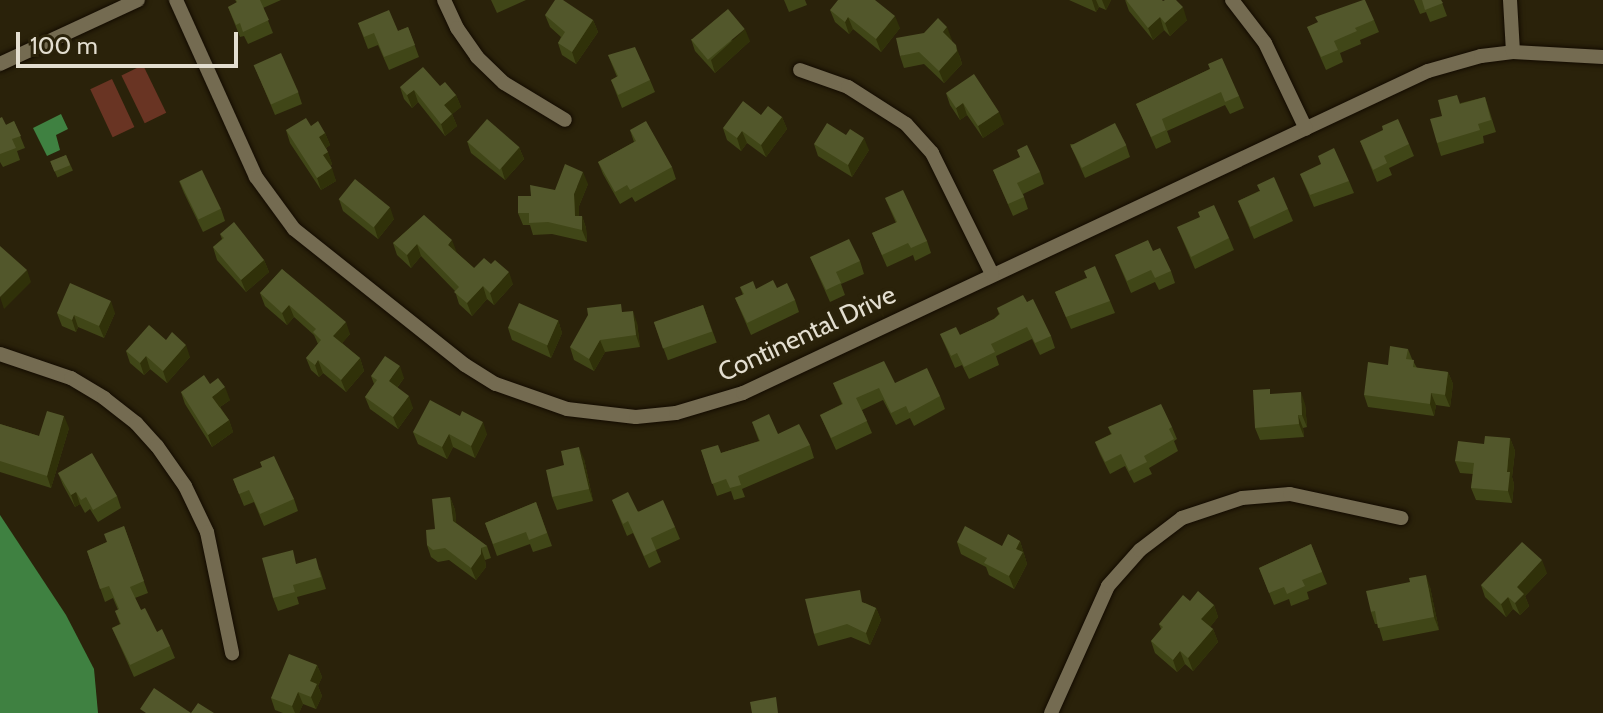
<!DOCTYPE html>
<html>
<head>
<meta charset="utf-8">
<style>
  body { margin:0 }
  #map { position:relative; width:1603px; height:713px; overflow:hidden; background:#2a220a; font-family:Cabin,sans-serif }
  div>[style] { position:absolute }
  .green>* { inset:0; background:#693423; transform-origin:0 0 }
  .water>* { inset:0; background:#3f8141 }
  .roads { filter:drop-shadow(0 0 2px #130b00) drop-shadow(0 0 2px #130b00) }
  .minor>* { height:14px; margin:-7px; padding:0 7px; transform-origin:7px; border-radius:7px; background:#746b51 }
  .wall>* { inset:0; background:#404617; transform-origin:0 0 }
  .shaded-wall>* { inset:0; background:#303109 }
  .building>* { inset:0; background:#52572b; transform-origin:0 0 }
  span { translate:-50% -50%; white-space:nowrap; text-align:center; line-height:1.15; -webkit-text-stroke:8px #2a220a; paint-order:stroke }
  .street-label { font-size:26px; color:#e3ded0 }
  .scale { position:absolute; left:16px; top:32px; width:222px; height:36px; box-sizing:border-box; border:4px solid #e3ded0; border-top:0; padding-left:10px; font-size:24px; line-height:28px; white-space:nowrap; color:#e3ded0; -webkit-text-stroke:6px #2a220a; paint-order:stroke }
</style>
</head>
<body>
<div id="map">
  <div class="green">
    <div style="left:143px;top:65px;width:53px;height:24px;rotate:64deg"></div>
    <div style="left:112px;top:79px;width:53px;height:24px;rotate:65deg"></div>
  </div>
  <div class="water">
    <div style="clip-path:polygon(61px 114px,68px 129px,56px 135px,60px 150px,47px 156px,33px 128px)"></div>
    <div style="clip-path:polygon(0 515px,66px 615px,94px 669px,98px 713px,0 713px)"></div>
  </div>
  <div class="roads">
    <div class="minor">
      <div style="left:176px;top:0;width:194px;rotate:65.7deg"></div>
      <div style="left:256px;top:177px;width:64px;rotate:53.8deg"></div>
      <div style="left:294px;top:229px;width:218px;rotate:38.5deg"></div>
      <div style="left:465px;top:365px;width:36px;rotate:32deg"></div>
      <div style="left:496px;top:384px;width:75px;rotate:19.4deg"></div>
      <div style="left:567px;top:409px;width:69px;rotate:6.6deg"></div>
      <div style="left:636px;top:417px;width:40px;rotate:-5.7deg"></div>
      <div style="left:676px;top:413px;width:70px;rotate:-16.6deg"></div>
      <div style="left:743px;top:393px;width:757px;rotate:-25.18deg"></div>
      <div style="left:1428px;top:71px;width:55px;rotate:-15.8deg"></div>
      <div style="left:1481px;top:56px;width:32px;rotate:-7deg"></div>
      <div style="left:1513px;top:52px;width:90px;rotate:3.2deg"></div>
      <div style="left:444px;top:0;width:31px;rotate:65deg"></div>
      <div style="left:457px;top:28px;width:35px;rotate:55deg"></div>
      <div style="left:477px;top:57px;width:37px;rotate:44deg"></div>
      <div style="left:504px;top:83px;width:71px;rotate:31.2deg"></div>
      <div style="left:1232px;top:0;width:54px;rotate:52.5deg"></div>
      <div style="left:1265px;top:43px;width:95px;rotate:64.5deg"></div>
      <div style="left:1510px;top:0;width:52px;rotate:86.7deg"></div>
      <div style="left:0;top:64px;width:152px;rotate:-24.9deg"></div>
      <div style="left:800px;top:70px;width:51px;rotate:19.5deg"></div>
      <div style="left:848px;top:87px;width:69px;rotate:32.5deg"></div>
      <div style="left:906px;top:124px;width:39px;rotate:48deg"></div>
      <div style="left:932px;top:153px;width:135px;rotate:63.6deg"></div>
      <div style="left:0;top:354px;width:75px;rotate:18.7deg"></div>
      <div style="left:71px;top:378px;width:39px;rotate:31deg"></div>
      <div style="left:104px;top:398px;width:41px;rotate:38deg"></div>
      <div style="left:136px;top:423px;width:31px;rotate:48deg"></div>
      <div style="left:157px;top:446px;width:49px;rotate:55deg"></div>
      <div style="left:185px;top:486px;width:51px;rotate:64.4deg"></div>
      <div style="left:207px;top:532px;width:124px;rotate:78.3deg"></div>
      <div style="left:1051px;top:713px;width:139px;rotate:-65.8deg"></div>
      <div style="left:1108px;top:586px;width:48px;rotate:-48.4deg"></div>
      <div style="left:1140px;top:550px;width:53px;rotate:-37.3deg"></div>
      <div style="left:1182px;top:518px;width:63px;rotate:-18.4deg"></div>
      <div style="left:1242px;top:498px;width:48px;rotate:-4.8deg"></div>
      <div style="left:1290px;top:494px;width:114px;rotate:12.2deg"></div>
    </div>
  </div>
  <div class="wall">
    <div style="clip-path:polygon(235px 0,281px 0,263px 8px,273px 33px,248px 44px,244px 36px,240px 37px,228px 7px,237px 3px)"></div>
    <div style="clip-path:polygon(491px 0,526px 0,497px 13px)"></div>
    <div style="clip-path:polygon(784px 0,805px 0,807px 5px,789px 12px)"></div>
    <div style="clip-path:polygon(1069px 0,1111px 0,1106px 10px,1099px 7px,1096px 12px)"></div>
    <div style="clip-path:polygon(1125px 0,1187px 20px,1170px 36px,1164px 30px,1153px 40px,1129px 11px)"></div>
    <div style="clip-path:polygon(1414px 0,1441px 0,1447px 16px,1430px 22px,1426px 12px,1420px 14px)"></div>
    <div style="clip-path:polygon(830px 10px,900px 28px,881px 52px,853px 29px,849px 34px,835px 22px)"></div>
    <div style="clip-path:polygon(545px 15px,593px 20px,598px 32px,576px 64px,562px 55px,558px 43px,561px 37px,550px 27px)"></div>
    <div style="clip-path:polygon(1374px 20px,1379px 32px,1360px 40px,1361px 44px,1340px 53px,1343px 62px,1326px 70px,1307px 27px)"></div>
    <div style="clip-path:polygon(358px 23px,398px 31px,408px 27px,419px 57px,389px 70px,378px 45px,368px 49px)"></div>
    <div style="clip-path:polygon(691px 39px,750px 41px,715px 73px,695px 51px)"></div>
    <div style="clip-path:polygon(951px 40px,960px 57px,962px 64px,944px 83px,924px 64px,904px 68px,900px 56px,952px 40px)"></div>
    <div style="clip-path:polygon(608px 55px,650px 80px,655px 92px,622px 108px,611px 80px,617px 77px)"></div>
    <div style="clip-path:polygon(254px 65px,298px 92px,302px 104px,275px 115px)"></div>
    <div style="clip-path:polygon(1210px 69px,1239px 96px,1244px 108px,1230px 114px,1225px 105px,1167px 131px,1171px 142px,1156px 149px,1136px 104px)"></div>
    <div style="clip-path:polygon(440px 86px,456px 95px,461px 107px,452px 114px,457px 126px,445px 136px,418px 102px,412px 108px,404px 99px,400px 87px)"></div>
    <div style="clip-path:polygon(946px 93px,1004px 124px,983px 138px,967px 115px,960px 120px,950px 105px)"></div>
    <div style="clip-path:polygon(1485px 97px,1496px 132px,1483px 136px,1484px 143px,1441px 156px,1437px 143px,1442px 116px,1461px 103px)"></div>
    <div style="clip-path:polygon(761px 115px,782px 117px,787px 129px,766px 157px,747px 143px,741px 151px,727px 140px,723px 128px)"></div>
    <div style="clip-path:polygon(0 118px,6px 125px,14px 121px,25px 148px,17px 151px,20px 160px,3px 167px,0 162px)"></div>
    <div style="clip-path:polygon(311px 126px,325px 133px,330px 145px,326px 148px,332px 164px,330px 166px,336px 181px,321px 190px,290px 143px,286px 130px)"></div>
    <div style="clip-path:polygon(630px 130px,672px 167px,676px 179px,635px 202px,632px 197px,620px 204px,603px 174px,598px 162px,634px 142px)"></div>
    <div style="clip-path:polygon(467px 141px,519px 147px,524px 159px,505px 180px,471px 153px)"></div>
    <div style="clip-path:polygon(1360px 141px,1409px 144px,1414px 156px,1389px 168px,1392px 175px,1377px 182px)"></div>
    <div style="clip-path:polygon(814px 144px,869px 150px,852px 177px,818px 156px)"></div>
    <div style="clip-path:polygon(1070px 144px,1126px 145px,1130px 157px,1085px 178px)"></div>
    <div style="left:66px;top:155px;width:17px;height:17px;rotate:66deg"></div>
    <div style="clip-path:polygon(993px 170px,1040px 172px,1044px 184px,1023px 194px,1028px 209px,1013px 216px)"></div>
    <div style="clip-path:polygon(1300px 174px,1349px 181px,1354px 193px,1314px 207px)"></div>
    <div style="clip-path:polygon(179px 181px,221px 209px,225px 221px,203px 232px,184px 193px)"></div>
    <div style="clip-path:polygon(588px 184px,579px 206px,579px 216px,582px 216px,586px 228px,587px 242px,552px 234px,533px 235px,530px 225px,523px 225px,518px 213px,531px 196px)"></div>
    <div style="clip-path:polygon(1259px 191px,1288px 209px,1293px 221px,1254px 239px,1238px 201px)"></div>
    <div style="clip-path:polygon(885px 198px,927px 241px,931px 253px,915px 261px,913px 255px,887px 267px,872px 233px,896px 223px)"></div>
    <div style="clip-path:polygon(339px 199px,394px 219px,378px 239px,343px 211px)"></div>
    <div style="clip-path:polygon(424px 215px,457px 253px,474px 268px,513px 284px,494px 305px,487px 299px,472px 316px,459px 304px,455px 291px,421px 256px,411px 268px,397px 255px,393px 243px)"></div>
    <div style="clip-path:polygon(1177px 227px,1229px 238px,1234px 250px,1195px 269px)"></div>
    <div style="clip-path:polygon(220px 234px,264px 260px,269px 272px,246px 292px,217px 260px,213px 247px,222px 239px)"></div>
    <div style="clip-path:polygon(1153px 251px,1171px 271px,1175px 283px,1159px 290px,1155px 282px,1131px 293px,1115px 255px)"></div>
    <div style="clip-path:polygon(810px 257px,860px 261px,864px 274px,841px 284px,845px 295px,830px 302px)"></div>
    <div style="clip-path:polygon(282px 269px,350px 334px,342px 343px,360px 358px,364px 371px,346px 392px,323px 373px,319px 377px,311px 370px,306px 358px,318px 344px,314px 335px,294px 317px,287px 325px,265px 306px,260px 293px)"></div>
    <div style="clip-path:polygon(1086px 278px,1110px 301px,1115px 313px,1071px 329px,1055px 292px)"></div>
    <div style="clip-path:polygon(740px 287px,756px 289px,777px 288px,795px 300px,799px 312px,751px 335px,735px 298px,743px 295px)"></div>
    <div style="clip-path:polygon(1027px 302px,1051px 336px,1055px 348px,1040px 355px,1032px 339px,996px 356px,999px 365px,969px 379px,962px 365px,955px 368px,940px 334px,960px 335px,994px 319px,999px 314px,997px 308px)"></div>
    <div style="left:703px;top:305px;width:40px;height:52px;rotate:70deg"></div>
    <div style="clip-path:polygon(624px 312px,637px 323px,640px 347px,605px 352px,594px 371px,574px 360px,570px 347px)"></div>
    <div style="clip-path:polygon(57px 313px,115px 313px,104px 338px,78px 327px,76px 332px,62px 326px)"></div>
    <div style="clip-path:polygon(558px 320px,562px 333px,551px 358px,512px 340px,508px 328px)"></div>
    <div style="clip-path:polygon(166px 340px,190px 357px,167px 383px,150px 369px,144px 375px,130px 363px,126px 351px)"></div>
    <div style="clip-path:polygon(1408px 349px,1412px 359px,1417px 368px,1448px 372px,1453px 384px,1450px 407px,1436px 405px,1434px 416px,1368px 407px,1364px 395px,1388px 365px)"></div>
    <div style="clip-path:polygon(371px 376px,404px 378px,397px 388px,413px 408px,398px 429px,370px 409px,365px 397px,374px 384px)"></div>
    <div style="clip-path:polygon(833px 383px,895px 383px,940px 396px,945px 409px,914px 426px,910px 418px,896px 425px,883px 400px,862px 410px,872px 433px,836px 450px,820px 415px,842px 404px)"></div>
    <div style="clip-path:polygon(210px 384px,230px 400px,220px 407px,229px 420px,233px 432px,212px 447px,185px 404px,181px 392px)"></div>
    <div style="clip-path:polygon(1272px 394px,1305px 404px,1307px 427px,1303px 428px,1304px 437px,1260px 440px,1255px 428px)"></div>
    <div style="clip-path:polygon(752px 422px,778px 434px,810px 445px,814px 458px,742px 489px,745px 497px,734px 500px,731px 491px,717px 496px,701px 450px,721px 453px,759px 441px)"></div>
    <div style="clip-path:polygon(0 424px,39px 436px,69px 428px,51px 488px,0 472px)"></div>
    <div style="clip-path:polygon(1108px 427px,1172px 427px,1177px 439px,1174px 441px,1178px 451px,1149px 468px,1152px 474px,1134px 483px,1125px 466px,1110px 474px,1100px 454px,1095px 442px,1111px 434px)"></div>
    <div style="clip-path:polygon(413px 432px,487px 434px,475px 458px,453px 447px,447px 459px,418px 444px)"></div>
    <div style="clip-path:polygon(1510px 438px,1515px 451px,1512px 477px,1514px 484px,1512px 503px,1476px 500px,1471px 488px,1473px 474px,1460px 473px,1455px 461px,1484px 444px)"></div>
    <div style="clip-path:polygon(584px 459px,593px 501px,557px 510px,552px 497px,564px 465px)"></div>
    <div style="clip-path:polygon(58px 473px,117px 496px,121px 508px,98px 522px,90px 509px,85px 513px,80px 504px,75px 507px,63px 485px)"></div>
    <div style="clip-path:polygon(233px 479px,294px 499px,298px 511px,264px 526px,254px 502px,244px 506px)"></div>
    <div style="clip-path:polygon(450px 497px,455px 510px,456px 523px,487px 546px,491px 558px,485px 560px,486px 567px,476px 580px,449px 560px,438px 562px,431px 557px,427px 545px)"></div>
    <div style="clip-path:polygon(612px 500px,675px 527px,680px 539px,656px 550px,661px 562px,649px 568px,633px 533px,627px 536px)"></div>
    <div style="clip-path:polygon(536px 502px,552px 546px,533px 552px,530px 544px,497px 556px,485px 523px)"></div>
    <div style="clip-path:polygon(124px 526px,148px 593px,135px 598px,141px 610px,157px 632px,170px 646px,175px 658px,134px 677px,112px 628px,120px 624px,115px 611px,118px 610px,113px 598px,105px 602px,87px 551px,107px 542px)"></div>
    <div style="clip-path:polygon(1020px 541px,1027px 564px,1014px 589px,989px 575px,986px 567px,961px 554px,957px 542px,1002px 546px)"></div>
    <div style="clip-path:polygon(1311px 544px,1327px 584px,1307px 592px,1309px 599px,1291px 606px,1289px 599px,1274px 605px,1259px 568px)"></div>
    <div style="clip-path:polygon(297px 564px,320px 570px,326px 589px,297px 597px,299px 604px,278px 611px,273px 598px)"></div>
    <div style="clip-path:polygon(1547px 573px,1525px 596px,1529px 606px,1520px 615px,1513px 609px,1506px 617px,1485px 597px,1481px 585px)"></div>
    <div style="clip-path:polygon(1430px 587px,1439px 630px,1383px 641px,1378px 624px,1375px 624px,1371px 612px)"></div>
    <div style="clip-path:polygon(1190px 601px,1214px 605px,1218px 617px,1210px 627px,1213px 629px,1218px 642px,1193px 671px,1185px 664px,1177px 672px,1155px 653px,1151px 641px,1161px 629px,1159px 624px)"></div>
    <div style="clip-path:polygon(865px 603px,876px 608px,881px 620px,870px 645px,851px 637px,818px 646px,814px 634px)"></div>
    <div style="clip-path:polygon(317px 665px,322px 677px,318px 686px,322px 696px,316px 709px,303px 704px,299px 713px,283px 713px,275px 710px,271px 698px)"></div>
  </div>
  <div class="shaded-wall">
    <div style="clip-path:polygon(1092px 0,1096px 0,1099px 7px,1096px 12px)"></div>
    <div style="clip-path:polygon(1102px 0,1111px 0,1106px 10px)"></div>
    <div style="clip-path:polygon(1183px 7px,1187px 20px,1170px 36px,1165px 23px)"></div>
    <div style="clip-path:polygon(895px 16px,900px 28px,881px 52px,876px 39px)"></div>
    <div style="clip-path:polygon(848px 17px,853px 29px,849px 34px,845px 22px)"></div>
    <div style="clip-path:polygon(1160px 17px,1164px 30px,1153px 40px,1148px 28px)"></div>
    <div style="clip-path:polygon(593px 20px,598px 32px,576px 64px,572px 52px)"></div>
    <div style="clip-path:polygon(947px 27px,952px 40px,947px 45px,943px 32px)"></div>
    <div style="clip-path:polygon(745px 29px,750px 41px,715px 73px,711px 60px)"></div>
    <div style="clip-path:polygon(956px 45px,962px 64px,944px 83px,939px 71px)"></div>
    <div style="clip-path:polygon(414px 90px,418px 102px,412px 108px,407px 95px)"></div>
    <div style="clip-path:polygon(456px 95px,461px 107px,449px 117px,444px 105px)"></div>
    <div style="clip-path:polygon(963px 103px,967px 115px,960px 120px,956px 108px)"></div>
    <div style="clip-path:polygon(999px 112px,1004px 124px,983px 138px,978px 126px)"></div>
    <div style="clip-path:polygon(452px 114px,457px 126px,445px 136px,441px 124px)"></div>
    <div style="clip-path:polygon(782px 117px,787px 129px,766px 157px,761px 145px)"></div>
    <div style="clip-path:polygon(742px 131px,747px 143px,741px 151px,737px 138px)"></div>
    <div style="clip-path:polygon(325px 133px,330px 145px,323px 150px,319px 137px)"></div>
    <div style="clip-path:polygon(864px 138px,869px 150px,852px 177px,848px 165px)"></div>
    <div style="clip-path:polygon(519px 147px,524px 159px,505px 180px,501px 167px)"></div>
    <div style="clip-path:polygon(328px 152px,332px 164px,327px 167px,323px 155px)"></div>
    <div style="clip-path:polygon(332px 168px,336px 181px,321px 190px,317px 178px)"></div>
    <div style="clip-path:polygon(583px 172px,588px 184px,579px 206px,579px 228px,575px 216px,574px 194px)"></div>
    <div style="clip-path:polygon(390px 207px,394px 219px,378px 239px,374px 226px)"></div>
    <div style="clip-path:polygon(582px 216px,586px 228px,587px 242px,582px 230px)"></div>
    <div style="clip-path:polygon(452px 240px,457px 253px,448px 245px)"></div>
    <div style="clip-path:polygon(417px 244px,421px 256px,411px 268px,407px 255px)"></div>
    <div style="clip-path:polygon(264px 260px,269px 272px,246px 292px,241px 280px)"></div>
    <div style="clip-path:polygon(27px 270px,31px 282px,4px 309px,0 297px)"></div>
    <div style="clip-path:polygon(509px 272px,513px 284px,494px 305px,490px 293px)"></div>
    <div style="clip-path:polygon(483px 286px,487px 299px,472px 316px,467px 303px)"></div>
    <div style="clip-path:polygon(111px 301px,115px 313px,104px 338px,99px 326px)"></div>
    <div style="clip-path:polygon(289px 305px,294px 317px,287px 325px,282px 313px)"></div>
    <div style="clip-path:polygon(633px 311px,637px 323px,640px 347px,636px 335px)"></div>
    <div style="clip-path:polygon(74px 315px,78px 327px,76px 332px,72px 320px)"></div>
    <div style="clip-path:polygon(558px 320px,562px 333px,551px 358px,547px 346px)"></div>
    <div style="clip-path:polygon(346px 322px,350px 334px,338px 348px,333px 336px)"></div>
    <div style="clip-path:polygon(600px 340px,605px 352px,594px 371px,589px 359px)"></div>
    <div style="clip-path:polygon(186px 345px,190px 357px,167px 383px,163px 371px)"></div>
    <div style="clip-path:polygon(146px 356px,150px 369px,144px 375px,140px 363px)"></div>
    <div style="clip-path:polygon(360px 358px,364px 371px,346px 392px,341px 380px)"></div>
    <div style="clip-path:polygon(318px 360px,323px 373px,319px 377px,315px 365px)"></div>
    <div style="clip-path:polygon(400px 366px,404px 378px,393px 393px,389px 381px)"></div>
    <div style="clip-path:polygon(1448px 372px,1453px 384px,1450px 407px,1445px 395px)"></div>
    <div style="clip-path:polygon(225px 387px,230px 400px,217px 409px,212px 397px)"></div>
    <div style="clip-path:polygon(1301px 392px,1305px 404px,1307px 427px,1302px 415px)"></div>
    <div style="clip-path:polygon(1431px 393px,1436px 405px,1434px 416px,1430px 404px)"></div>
    <div style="clip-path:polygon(409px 396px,413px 408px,398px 429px,393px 417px)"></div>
    <div style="clip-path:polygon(1298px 415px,1303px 428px,1304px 437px,1299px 424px)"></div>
    <div style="clip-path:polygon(64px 416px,69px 428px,51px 488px,47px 476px)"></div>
    <div style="clip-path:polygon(229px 420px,233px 432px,212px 447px,208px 435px)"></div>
    <div style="clip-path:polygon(483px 422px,487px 434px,475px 458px,471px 446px)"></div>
    <div style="clip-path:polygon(449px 434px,453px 447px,447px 459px,442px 447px)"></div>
    <div style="clip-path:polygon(1510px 438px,1515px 451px,1512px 477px,1514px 484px,1512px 503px,1508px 491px,1507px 472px)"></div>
    <div style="clip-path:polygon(579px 447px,584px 459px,593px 501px,589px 489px)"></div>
    <div style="clip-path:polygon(76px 492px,80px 504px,75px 507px,71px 495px)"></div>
    <div style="clip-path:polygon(450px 497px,455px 510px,457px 533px,453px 521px)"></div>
    <div style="clip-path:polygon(1020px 541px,1027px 564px,1014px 589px,1009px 576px,1016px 549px)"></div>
    <div style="clip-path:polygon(481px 548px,485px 560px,486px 567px,476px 580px,471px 568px)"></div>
    <div style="clip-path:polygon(1542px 560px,1547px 573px,1525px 596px,1529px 606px,1520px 615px,1515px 603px,1517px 587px)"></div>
    <div style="clip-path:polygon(1426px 575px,1430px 587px,1439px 630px,1434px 617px)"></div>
    <div style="clip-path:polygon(1508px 597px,1513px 609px,1506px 617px,1501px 604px)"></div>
    <div style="clip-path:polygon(1214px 605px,1218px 617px,1206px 632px,1201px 619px)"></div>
    <div style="clip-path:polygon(876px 608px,881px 620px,870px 645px,866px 633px)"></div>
    <div style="clip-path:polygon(1213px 629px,1218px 642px,1193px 671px,1188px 658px)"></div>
    <div style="clip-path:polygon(1180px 651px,1185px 664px,1177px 672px,1173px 660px)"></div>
    <div style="clip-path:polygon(317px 665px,322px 677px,318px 686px,322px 696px,316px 709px,311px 697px,310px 681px)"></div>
    <div style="clip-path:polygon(298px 692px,303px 704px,299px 713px,295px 713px,292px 706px)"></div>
  </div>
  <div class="building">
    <div style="clip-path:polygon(236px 0,260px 0,269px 20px,243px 32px,240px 23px,236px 25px,228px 7px,237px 2px)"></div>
    <div style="clip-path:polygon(555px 0,563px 0,593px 20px,572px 52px,558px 43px,565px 32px,545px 15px)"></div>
    <div style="clip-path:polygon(838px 0,875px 0,895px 16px,876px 39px,848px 17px,845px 22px,830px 10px)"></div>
    <div style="clip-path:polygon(1126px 0,1162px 0,1163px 1px,1165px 0,1176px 0,1183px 7px,1165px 23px,1160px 17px,1148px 28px)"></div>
    <div style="clip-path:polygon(1363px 0,1365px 0,1374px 20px,1355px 28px,1357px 31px,1334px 41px,1338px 50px,1321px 57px,1307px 27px,1318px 22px,1315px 17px)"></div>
    <div style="clip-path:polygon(1422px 0,1441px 0,1443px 3px,1425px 10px)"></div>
    <div style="left:728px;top:9px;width:26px;height:48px;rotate:50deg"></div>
    <div style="clip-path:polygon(389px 10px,398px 31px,408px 27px,415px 45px,384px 57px,374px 33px,364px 37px,358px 23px)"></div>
    <div style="clip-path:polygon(938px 18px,947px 27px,943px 32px,956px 45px,957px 51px,939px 71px,919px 52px,900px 56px,896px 38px,924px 33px)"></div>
    <div style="clip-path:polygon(635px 47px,650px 80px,618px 95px,611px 80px,618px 76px,608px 55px)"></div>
    <div style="left:281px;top:53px;width:43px;height:30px;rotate:66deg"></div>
    <div style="clip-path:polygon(1222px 58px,1239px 96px,1225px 102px,1221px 92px,1162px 119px,1166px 130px,1151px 137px,1136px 104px,1210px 69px,1208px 64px)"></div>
    <div style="clip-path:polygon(423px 67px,440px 86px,445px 82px,456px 95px,444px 105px,452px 114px,441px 124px,414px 90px,407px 95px,400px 87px)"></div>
    <div style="clip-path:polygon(974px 74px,999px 112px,978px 126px,963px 103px,956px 108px,946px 93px)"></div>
    <div style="clip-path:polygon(1457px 95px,1460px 104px,1485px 97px,1491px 120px,1478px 124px,1480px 130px,1437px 143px,1430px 119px,1442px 116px,1438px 100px)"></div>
    <div style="clip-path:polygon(743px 101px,761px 115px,768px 106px,782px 117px,761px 145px,742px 131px,737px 138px,723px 128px)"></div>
    <div style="clip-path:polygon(2px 117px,6px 125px,14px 121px,21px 136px,12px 139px,16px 148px,0 154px,0 118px)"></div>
    <div style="clip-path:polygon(306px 118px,311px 126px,318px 121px,325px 133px,319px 137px,328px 152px,323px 155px,332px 168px,317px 178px,286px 130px)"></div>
    <div style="left:487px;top:119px;width:43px;height:30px;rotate:41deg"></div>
    <div style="clip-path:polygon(1398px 119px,1409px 144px,1384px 156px,1387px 163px,1373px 170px,1360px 141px,1383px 130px,1382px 126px)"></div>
    <div style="clip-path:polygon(646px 121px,672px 167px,630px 190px,627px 185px,615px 192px,598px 162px,636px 141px,630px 130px)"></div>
    <div style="clip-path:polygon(827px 123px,846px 135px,850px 129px,864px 138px,848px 165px,814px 144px)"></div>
    <div style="left:1115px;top:123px;width:25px;height:50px;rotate:63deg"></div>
    <div style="clip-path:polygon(1027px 145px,1040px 172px,1017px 183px,1024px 197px,1008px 204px,993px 170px,1020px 157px,1017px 150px)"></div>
    <div style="clip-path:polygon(1334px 148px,1349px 181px,1310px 195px,1300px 174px,1321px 164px,1318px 156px)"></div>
    <div style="left:66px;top:155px;width:11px;height:17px;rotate:68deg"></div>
    <div style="clip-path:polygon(565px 164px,583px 172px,574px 194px,575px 216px,582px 216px,582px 230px,548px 222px,529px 223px,529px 213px,518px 213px,518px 196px,531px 196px,530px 185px,555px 190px)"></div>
    <div style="left:202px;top:170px;width:43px;height:25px;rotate:64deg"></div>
    <div style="clip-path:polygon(1274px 177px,1288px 209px,1250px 227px,1238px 201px,1260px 191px,1257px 185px)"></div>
    <div style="left:355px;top:179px;width:45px;height:26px;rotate:39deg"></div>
    <div style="clip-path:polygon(903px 190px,927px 241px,911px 248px,908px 243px,882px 255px,872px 233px,897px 222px,885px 198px)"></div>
    <div style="clip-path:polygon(1214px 205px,1229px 238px,1191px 257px,1177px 227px,1200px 217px,1198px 212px)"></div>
    <div style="clip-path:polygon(424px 215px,452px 240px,448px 245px,474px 268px,484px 258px,491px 264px,495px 260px,509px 272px,490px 293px,483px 286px,467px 303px,454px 292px,459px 287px,417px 244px,407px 255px,393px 243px)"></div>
    <div style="clip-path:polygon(234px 222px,264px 260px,241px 280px,213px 247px,224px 238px,220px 234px)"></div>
    <div style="clip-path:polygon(849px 239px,860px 261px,836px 272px,841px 283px,826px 290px,810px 257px)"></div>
    <div style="clip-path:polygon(1148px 240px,1153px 251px,1160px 248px,1171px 271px,1155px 278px,1151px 270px,1127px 281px,1115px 255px)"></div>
    <div style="clip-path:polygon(0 246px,27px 270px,0 297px)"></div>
    <div style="clip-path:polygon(1095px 266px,1110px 301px,1066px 317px,1055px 292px,1087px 278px,1084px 271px)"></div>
    <div style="clip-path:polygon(282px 269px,346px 322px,333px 336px,360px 358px,341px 380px,318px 360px,315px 365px,306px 358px,321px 340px,313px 332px,316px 329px,289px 305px,282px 313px,260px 293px)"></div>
    <div style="clip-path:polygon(773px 280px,777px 288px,787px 283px,795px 300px,747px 323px,735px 298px,744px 294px,740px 287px,753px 281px,756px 289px)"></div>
    <div style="clip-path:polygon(70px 283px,111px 301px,99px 326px,74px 315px,72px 320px,57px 313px)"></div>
    <div style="clip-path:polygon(1023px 295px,1027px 302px,1033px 299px,1051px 336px,1035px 343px,1027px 327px,991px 344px,995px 352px,964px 367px,957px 353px,951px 356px,940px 334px,956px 327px,960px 335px,994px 319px,1000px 314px,997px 308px)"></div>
    <div style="left:519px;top:303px;width:43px;height:27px;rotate:24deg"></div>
    <div style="clip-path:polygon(621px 304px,622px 312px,633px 311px,636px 335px,600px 340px,589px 359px,570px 347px,588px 315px,587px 308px)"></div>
    <div style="left:703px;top:305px;width:28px;height:52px;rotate:71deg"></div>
    <div style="clip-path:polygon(149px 325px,166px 340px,172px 332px,186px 345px,163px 371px,146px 356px,140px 363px,126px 351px)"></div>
    <div style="clip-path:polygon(1390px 346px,1408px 349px,1406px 359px,1414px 360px,1413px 367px,1448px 372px,1445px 395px,1431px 393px,1430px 404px,1364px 395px,1368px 362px,1388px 365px)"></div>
    <div style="clip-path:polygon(385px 356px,400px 366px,389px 381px,409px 396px,393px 417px,365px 397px,377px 380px,371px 376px)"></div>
    <div style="clip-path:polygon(884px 361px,895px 383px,927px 368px,940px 396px,909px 413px,906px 406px,891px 413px,879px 388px,856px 398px,867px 421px,831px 438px,820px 415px,843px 404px,833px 383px)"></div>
    <div style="clip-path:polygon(204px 375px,210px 384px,218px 378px,225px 387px,212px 397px,229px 420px,208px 435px,181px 392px)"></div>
    <div style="clip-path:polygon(1270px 389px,1270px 394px,1301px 392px,1302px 415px,1298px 415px,1299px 424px,1255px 428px,1253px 390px)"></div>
    <div style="clip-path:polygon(430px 400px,460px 416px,462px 411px,483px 422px,471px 446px,449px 434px,442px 447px,413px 432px)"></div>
    <div style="clip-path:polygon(1161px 404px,1172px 427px,1169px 429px,1174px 439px,1144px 456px,1147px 462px,1129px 471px,1121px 454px,1105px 462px,1095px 442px,1112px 434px,1108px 427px)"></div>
    <div style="clip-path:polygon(47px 411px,64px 416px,47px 476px,0 461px,0 424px,39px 436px)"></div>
    <div style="clip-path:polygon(769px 414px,778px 434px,799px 424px,810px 445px,738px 476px,741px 485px,730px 488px,726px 479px,712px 484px,701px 450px,718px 445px,721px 453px,760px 441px,752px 422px)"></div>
    <div style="clip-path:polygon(1485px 436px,1510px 438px,1507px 472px,1510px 472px,1508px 491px,1471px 488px,1474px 463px,1455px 461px,1458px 441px,1484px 444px)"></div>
    <div style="clip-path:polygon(579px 447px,589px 489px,552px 497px,546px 470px,564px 465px,561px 451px)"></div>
    <div style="clip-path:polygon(92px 453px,117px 496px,93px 510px,86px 497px,81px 500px,76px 492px,71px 495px,58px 473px)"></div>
    <div style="clip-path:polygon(274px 456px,294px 499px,260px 514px,249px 490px,239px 494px,233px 479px,262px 467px,260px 462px)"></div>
    <div style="clip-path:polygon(628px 492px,638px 512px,663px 500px,675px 527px,651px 538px,656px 550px,644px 556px,628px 521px,623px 524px,612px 500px)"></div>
    <div style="clip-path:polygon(450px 497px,453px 521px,487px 546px,481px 548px,481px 554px,471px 568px,445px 548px,433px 550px,427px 545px,426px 530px,435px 529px,432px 499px)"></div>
    <div style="clip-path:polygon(536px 502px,547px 533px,529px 540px,526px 532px,493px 544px,485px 523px)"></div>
    <div style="clip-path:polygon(124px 526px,144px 581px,130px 587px,141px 610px,145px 608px,157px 632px,162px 629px,170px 646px,130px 665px,112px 628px,121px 624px,115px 611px,119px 609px,109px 586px,100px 589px,87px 551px,107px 542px,104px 534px)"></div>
    <div style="clip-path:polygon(965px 526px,1002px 546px,1008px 534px,1020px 541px,1016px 549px,1023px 552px,1009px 576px,984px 563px,987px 558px,957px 542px)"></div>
    <div style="clip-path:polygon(1522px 542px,1542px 560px,1517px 587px,1524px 594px,1515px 603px,1508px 597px,1501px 604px,1481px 585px)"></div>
    <div style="clip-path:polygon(1311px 544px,1322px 572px,1302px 580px,1305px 586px,1287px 594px,1284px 587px,1269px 593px,1259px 568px)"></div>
    <div style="clip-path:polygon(293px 550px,296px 564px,316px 558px,321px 577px,293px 585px,295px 592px,273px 598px,262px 558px)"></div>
    <div style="clip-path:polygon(1426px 575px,1434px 617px,1378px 628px,1375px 611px,1371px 612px,1366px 591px,1410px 582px,1409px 578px)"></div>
    <div style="clip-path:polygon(860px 590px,862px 602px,876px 608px,866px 633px,847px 624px,814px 634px,805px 599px)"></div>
    <div style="clip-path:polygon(1198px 591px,1214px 605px,1201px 619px,1213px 629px,1188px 658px,1180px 651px,1173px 660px,1151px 641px,1163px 627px,1159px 624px,1183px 595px,1190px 601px)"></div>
    <div style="clip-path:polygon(289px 654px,317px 665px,310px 681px,317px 684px,311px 697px,298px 692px,292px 706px,271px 698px)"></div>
    <div style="clip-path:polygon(154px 688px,191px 713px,198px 703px,214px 713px,146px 713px,140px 709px)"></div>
    <div style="clip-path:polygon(776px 697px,778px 713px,752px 713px,750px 702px)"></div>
  </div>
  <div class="street-label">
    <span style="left:807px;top:334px;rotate:-25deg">Continental Drive</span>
  </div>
  <div class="scale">100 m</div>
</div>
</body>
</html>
